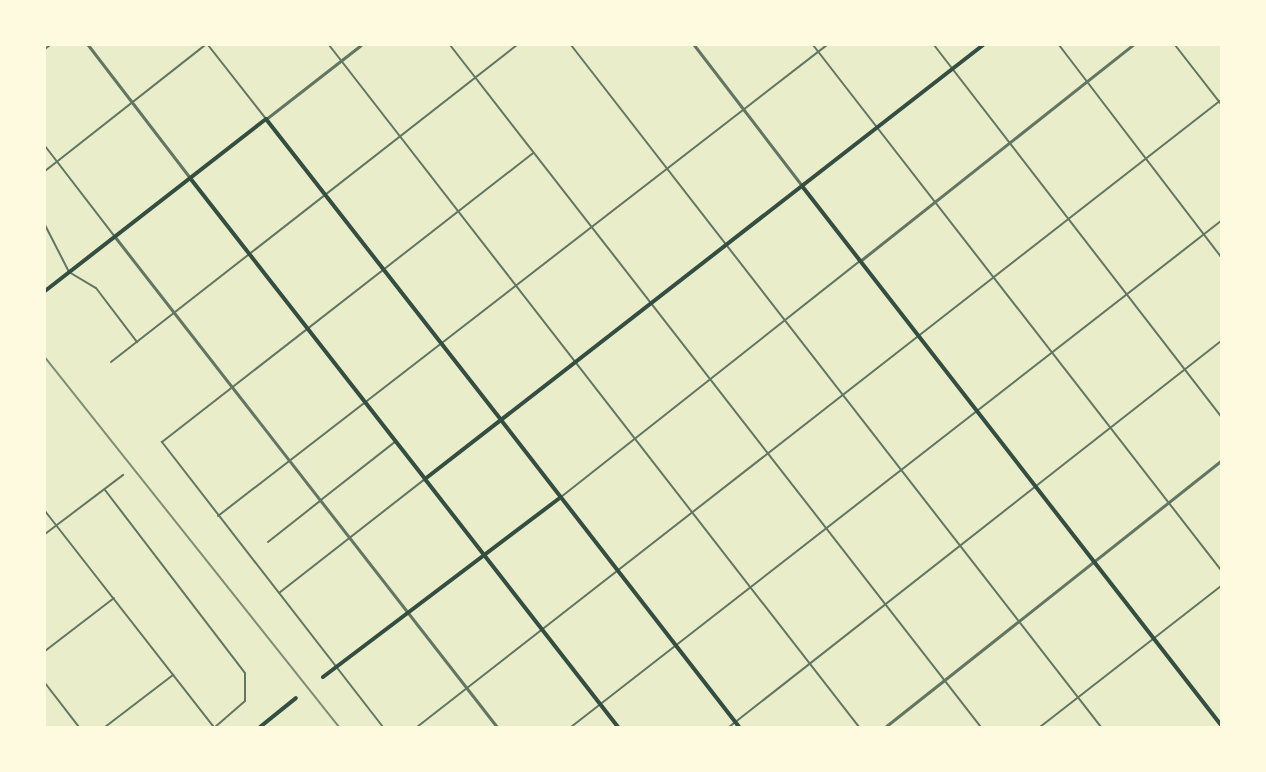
<!DOCTYPE html>
<html>
<head>
<meta charset="utf-8">
<style>
  body { margin:0 }
  #map { position:relative; width:1266px; height:772px; overflow:hidden; background:#e9edc9; font-family:"Noto Sans",sans-serif }
  div>[style] { position:absolute }
  .service>* { height:1.5px; margin:-0.75px; padding:0 0.75px; transform-origin:0.75px; border-radius:0.75px; background:#617663 }
  .pedestrian>* { height:2px; margin:-1px; padding:0 1px; transform-origin:1px; border-radius:1px; background:#617663 }
  .minor>* { height:2px; margin:-1px; padding:0 1px; transform-origin:1px; border-radius:1px; background:#617663 }
  .tertiary>* { height:3px; margin:-1.5px; padding:0 1.5px; transform-origin:1.5px; border-radius:1.5px; background:#617663 }
  .secondary>* { height:4px; margin:-2px; padding:0 2px; transform-origin:2px; border-radius:2px; background:#344e41 }
  .primary>* { height:4px; margin:-2px; padding:0 2px; transform-origin:2px; border-radius:2px; background:#344e41 }
  .rail>* { height:1.5px; margin:-0.75px; padding:0 0.75px; transform-origin:0.75px; border-radius:0.75px; background:#7c8e77 }
  span { translate:-50% -50%; white-space:nowrap; text-align:center; line-height:1.15; -webkit-text-stroke:6px #fefae0; paint-order:stroke }
  .frame { position:absolute; inset:0; border:46px solid #fefae0; pointer-events:none }
</style>
</head>
<body>
<div id="map">
  <div class="service">
    <div style="left:321px;top:500px;width:94px;rotate:-38.1deg"></div>
  </div>
  <div class="pedestrian">
    <div style="left:268px;top:542px;width:66px;rotate:-38.3deg"></div>
  </div>
  <div class="minor">
    <div style="left:208px;top:45px;width:94px;rotate:51.9deg"></div>
    <div style="left:329px;top:45px;width:864px;rotate:52.15deg"></div>
    <div style="left:450px;top:45px;width:864px;rotate:52.1deg"></div>
    <div style="left:571px;top:45px;width:864px;rotate:52.15deg"></div>
    <div style="left:813px;top:45px;width:665px;rotate:52.15deg"></div>
    <div style="left:934px;top:45px;width:469px;rotate:52.3deg"></div>
    <div style="left:1059px;top:45px;width:267px;rotate:52.6deg"></div>
    <div style="left:1175px;top:45px;width:75px;rotate:52.1deg"></div>
    <div style="left:45px;top:49px;width:6px;rotate:-39deg"></div>
    <div style="left:45px;top:146px;width:115px;rotate:52.4deg"></div>
    <div style="left:45px;top:171px;width:204px;rotate:-38.2deg"></div>
    <div style="left:45px;top:225px;width:53px;rotate:62.9deg"></div>
    <div style="left:69px;top:272px;width:31px;rotate:31deg"></div>
    <div style="left:96px;top:288px;width:68px;rotate:52.8deg"></div>
    <div style="left:111px;top:362px;width:515px;rotate:-37.98deg"></div>
    <div style="left:105px;top:490px;width:230px;rotate:52.6deg"></div>
    <div style="left:245px;top:673px;width:28px;rotate:90deg"></div>
    <div style="left:245px;top:701px;width:40px;rotate:139deg"></div>
    <div style="left:561px;top:497px;width:381px;rotate:-38.3deg"></div>
    <div style="left:45px;top:511px;width:274px;rotate:52deg"></div>
    <div style="left:218px;top:516px;width:770px;rotate:-37.72deg"></div>
    <div style="left:45px;top:534px;width:98px;rotate:-37.1deg"></div>
    <div style="left:279px;top:593px;width:185px;rotate:-38deg"></div>
    <div style="left:45px;top:651px;width:87px;rotate:-37.5deg"></div>
    <div style="left:45px;top:683px;width:56px;rotate:52.3deg"></div>
    <div style="left:105px;top:727px;width:86px;rotate:-37.4deg"></div>
    <div style="left:383px;top:727px;width:361px;rotate:-127.8deg"></div>
    <div style="left:162px;top:442px;width:470px;rotate:-37.9deg"></div>
    <div style="left:417px;top:727px;width:1020px;rotate:-37.95deg"></div>
    <div style="left:571px;top:727px;width:824px;rotate:-37.9deg"></div>
    <div style="left:729px;top:727px;width:625px;rotate:-38.12deg"></div>
    <div style="left:1040px;top:727px;width:229px;rotate:-37.9deg"></div>
  </div>
  <div class="tertiary">
    <div style="left:88px;top:45px;width:168px;rotate:52.5deg"></div>
    <div style="left:694px;top:45px;width:178px;rotate:52.5deg"></div>
    <div style="left:266px;top:119px;width:120px;rotate:-37.9deg"></div>
    <div style="left:115px;top:237px;width:621px;rotate:52.06deg"></div>
    <div style="left:860px;top:261px;width:348px;rotate:-38.4deg"></div>
    <div style="left:885px;top:727px;width:429px;rotate:-38.4deg"></div>
  </div>
  <div class="secondary">
    <div style="left:190px;top:178px;width:382px;rotate:52deg"></div>
    <div style="left:802px;top:186px;width:683px;rotate:52.14deg"></div>
    <div style="left:45px;top:291px;width:280px;rotate:-37.9deg"></div>
    <div style="left:266px;top:119px;width:382px;rotate:52deg"></div>
  </div>
  <div class="primary">
    <div style="left:501px;top:420px;width:388px;rotate:52.2deg"></div>
    <div style="left:323px;top:677px;width:298px;rotate:-37.1deg"></div>
    <div style="left:260px;top:727px;width:46px;rotate:-38.9deg"></div>
    <div style="left:618px;top:727px;width:314px;rotate:-127.9deg"></div>
    <div style="left:425px;top:479px;width:707px;rotate:-37.87deg"></div>
  </div>
  <div class="rail">
    <div style="left:45px;top:357px;width:473px;rotate:51.5deg"></div>
  </div>
  <div class="frame"></div>
</div>
</body>
</html>
